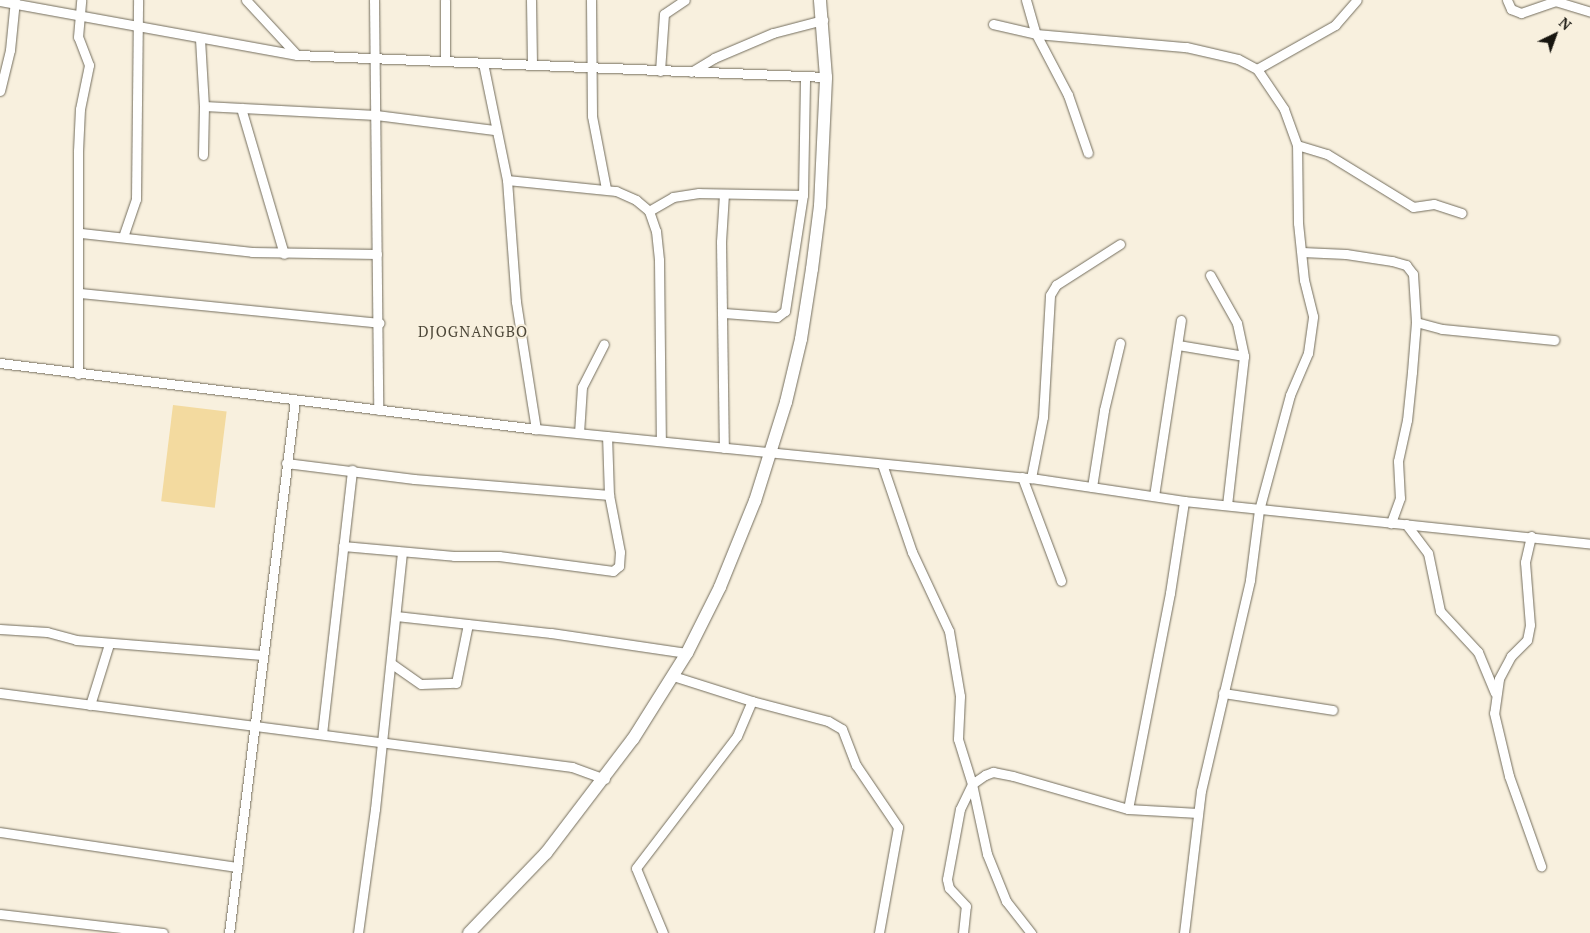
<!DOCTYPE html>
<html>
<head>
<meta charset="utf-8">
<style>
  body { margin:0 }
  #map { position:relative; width:1590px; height:933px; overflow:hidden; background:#f8f0de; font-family:"PT Serif",serif }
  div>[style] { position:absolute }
  .green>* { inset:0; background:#f3da9f; transform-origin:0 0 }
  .roads { filter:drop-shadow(0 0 1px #736d5d) drop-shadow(0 0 1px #736d5d) }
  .street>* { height:9px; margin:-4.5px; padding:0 4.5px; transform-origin:4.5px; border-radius:4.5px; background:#fff }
  .secondary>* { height:12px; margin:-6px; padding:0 6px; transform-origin:6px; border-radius:6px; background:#fff }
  span { translate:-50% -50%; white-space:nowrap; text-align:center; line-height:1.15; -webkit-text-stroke:4px #f8f0de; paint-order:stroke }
  .neighbourhood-label { font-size:15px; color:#4d4738; letter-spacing:1px }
  .north { position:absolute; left:1530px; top:10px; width:50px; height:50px; -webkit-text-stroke:4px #f8f0de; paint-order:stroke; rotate:42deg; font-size:14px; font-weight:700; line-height:20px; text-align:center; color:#17150f }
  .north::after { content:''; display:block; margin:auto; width:18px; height:22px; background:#17150f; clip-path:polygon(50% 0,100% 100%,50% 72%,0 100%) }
</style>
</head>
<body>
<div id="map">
  <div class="green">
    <div style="left:173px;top:405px;width:54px;height:97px;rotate:7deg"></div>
  </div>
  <div class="roads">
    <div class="street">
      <div style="left:246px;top:0;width:75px;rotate:47.2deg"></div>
      <div style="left:374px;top:0;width:410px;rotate:89.4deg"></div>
      <div style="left:531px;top:0;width:65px;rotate:89.1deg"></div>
      <div style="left:591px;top:0;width:116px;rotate:89.5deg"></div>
      <div style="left:592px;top:116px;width:74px;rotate:79.1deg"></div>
      <div style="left:1026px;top:0;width:35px;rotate:74deg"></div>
      <div style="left:1036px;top:34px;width:151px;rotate:5deg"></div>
      <div style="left:1186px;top:47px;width:53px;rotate:13deg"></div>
      <div style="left:1238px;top:59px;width:21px;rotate:28deg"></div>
      <div style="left:1257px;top:69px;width:90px;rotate:-29.4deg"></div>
      <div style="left:1335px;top:25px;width:33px;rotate:-49deg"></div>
      <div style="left:1507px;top:0;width:10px;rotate:66deg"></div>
      <div style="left:1511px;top:9px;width:11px;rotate:22deg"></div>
      <div style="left:1521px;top:13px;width:36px;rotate:-19deg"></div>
      <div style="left:1555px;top:1px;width:37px;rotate:17deg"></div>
      <div style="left:0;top:1px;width:302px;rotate:10.3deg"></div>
      <div style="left:297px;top:55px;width:529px;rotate:2.38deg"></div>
      <div style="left:993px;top:24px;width:44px;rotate:13.1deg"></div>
      <div style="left:1036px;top:34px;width:69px;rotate:62.3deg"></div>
      <div style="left:1068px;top:95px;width:61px;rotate:71deg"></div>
      <div style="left:200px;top:39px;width:67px;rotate:86.6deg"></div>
      <div style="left:204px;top:106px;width:49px;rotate:91.2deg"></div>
      <div style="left:445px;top:60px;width:60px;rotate:-90deg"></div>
      <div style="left:483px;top:63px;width:119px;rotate:78.4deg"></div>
      <div style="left:507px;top:180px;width:122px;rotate:85.8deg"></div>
      <div style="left:516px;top:302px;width:129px;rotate:81.1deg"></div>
      <div style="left:660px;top:71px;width:57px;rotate:-86deg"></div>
      <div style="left:664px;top:14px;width:25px;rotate:-34deg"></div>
      <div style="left:691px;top:72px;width:27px;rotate:-31deg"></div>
      <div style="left:714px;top:58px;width:64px;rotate:-23deg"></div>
      <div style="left:773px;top:33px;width:52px;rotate:-14.6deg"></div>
      <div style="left:0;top:91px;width:42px;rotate:-76.3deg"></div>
      <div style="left:10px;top:50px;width:50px;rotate:-84.3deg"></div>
      <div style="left:204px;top:106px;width:172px;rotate:3deg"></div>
      <div style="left:376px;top:115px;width:119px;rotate:7.2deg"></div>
      <div style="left:241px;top:108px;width:152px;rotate:73.6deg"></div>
      <div style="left:1297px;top:145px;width:31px;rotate:17deg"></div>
      <div style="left:1327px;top:154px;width:101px;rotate:31.6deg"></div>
      <div style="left:1413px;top:207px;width:21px;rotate:-8deg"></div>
      <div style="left:1434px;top:204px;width:29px;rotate:18deg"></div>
      <div style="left:507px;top:180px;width:110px;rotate:5.8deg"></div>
      <div style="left:616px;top:191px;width:22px;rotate:24deg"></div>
      <div style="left:636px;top:200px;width:17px;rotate:40deg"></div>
      <div style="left:649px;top:211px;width:21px;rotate:71deg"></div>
      <div style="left:656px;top:231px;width:29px;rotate:84deg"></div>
      <div style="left:659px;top:260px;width:181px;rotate:89.4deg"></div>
      <div style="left:724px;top:194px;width:48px;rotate:93.6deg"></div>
      <div style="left:721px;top:242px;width:206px;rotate:89.2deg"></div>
      <div style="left:649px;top:211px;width:28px;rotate:-30deg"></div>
      <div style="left:673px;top:197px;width:26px;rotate:-9deg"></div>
      <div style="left:699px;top:193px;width:104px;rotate:1.1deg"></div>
      <div style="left:81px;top:233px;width:172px;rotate:6.3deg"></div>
      <div style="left:252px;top:252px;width:125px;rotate:0.9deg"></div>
      <div style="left:123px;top:237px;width:40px;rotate:-71.1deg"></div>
      <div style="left:136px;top:199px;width:199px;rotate:-89.4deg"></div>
      <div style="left:1302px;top:252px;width:44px;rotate:2.6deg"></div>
      <div style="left:1346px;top:254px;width:47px;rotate:8.7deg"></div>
      <div style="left:1392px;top:261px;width:15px;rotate:16deg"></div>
      <div style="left:1406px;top:265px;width:11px;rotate:52deg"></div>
      <div style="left:1413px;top:274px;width:48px;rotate:86.4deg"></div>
      <div style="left:1416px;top:322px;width:50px;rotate:94.6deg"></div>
      <div style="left:1412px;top:372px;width:48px;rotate:95.9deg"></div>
      <div style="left:1407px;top:420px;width:42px;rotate:102.4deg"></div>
      <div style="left:1398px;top:461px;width:37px;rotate:87deg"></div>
      <div style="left:1400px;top:498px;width:27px;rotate:110deg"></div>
      <div style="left:1210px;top:275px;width:55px;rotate:60.6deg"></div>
      <div style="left:1237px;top:323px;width:34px;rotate:78deg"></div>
      <div style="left:1244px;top:356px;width:150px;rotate:96.5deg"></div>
      <div style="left:80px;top:293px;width:301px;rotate:5.7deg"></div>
      <div style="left:724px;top:313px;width:53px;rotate:4.3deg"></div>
      <div style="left:777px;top:317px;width:10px;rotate:-37deg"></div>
      <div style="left:785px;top:311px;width:117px;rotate:-81.2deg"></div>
      <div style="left:803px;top:195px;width:117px;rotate:-89deg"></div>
      <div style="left:1416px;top:322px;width:27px;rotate:15deg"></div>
      <div style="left:1442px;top:329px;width:113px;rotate:5.6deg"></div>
      <div style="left:1178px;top:345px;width:67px;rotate:9.5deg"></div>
      <div style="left:0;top:363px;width:540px;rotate:7.02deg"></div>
      <div style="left:536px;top:429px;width:497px;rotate:5.7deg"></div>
      <div style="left:1031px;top:478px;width:155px;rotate:8.5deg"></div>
      <div style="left:1184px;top:501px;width:408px;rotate:6deg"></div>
      <div style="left:78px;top:374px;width:223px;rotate:-90deg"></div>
      <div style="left:78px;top:151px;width:42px;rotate:-87.3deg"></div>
      <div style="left:80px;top:109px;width:45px;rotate:-78.4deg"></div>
      <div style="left:89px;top:65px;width:30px;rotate:-111deg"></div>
      <div style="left:78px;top:37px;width:37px;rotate:-85deg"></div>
      <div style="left:579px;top:433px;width:46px;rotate:-86.3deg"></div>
      <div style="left:582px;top:387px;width:48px;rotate:-62.9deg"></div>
      <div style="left:286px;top:463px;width:129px;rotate:7.1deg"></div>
      <div style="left:414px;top:479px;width:196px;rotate:4.7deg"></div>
      <div style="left:882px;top:464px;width:93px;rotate:71.2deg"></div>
      <div style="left:912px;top:552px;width:87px;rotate:64.9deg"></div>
      <div style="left:949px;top:631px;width:66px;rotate:80.4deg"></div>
      <div style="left:960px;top:696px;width:43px;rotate:92.7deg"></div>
      <div style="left:958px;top:739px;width:47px;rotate:72.7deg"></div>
      <div style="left:972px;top:784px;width:72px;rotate:77.9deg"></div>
      <div style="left:987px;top:854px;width:51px;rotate:68deg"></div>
      <div style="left:1006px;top:901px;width:41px;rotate:52deg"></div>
      <div style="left:1022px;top:477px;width:111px;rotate:69.4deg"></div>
      <div style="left:1031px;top:478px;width:62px;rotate:-78.9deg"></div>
      <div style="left:1043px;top:417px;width:122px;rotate:-86.7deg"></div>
      <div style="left:1050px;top:295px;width:12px;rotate:-59deg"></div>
      <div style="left:1056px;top:285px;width:76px;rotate:-32.6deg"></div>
      <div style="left:1092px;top:487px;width:78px;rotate:-81.1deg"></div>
      <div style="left:1104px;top:410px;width:69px;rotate:-76.6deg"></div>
      <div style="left:1154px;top:496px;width:178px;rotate:-81.3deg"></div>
      <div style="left:1406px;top:524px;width:36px;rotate:53deg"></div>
      <div style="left:1428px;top:553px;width:59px;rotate:78.3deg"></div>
      <div style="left:1440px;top:611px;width:56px;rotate:47.2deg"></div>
      <div style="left:1478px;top:652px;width:44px;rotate:67.5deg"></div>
      <div style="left:1531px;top:536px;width:27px;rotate:103deg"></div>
      <div style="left:1525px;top:562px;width:63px;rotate:85.5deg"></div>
      <div style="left:1530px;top:625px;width:15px;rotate:101deg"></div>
      <div style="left:1527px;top:640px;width:23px;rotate:135deg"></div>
      <div style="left:1511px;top:656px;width:26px;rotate:118deg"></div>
      <div style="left:1499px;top:679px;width:34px;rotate:98deg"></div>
      <div style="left:1494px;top:713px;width:65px;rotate:76.6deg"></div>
      <div style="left:1509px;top:776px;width:96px;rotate:70.4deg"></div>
      <div style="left:343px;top:546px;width:111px;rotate:5.1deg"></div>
      <div style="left:454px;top:556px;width:45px"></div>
      <div style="left:499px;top:556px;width:115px;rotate:7.5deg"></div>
      <div style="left:613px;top:571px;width:8px;rotate:-40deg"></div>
      <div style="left:619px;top:566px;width:14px;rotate:-86deg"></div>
      <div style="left:620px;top:552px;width:58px;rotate:-100.9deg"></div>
      <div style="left:609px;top:495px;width:59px;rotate:-91.9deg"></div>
      <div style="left:396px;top:616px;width:156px;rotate:6.3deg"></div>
      <div style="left:551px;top:633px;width:137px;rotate:8.4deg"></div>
      <div style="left:0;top:629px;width:47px;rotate:3.7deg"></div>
      <div style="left:47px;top:632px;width:30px;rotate:15deg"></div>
      <div style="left:76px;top:640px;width:187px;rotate:4.6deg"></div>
      <div style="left:392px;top:664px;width:35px;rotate:35deg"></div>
      <div style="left:421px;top:684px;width:35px;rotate:-2deg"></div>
      <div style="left:456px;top:683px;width:60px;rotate:-78.5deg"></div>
      <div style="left:673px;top:676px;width:83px;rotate:17.6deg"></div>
      <div style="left:752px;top:701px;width:79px;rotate:14.7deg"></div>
      <div style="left:828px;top:721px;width:16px;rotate:30deg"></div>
      <div style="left:842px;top:729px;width:39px;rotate:69deg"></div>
      <div style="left:856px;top:765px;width:75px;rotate:55.9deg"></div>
      <div style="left:898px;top:827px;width:108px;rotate:100.2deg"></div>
      <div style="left:0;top:693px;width:577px;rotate:7.37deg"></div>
      <div style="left:572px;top:767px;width:35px;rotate:20deg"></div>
      <div style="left:1223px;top:693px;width:111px;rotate:8.8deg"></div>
      <div style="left:90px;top:705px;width:64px;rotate:-72.7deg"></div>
      <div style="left:322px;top:734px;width:266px;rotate:-83.5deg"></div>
      <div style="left:1128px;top:809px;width:220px;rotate:-79deg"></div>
      <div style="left:1170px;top:593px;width:93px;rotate:-81.3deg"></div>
      <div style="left:0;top:832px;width:240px;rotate:8.4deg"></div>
      <div style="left:0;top:914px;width:164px;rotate:6.6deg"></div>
      <div style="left:229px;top:933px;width:537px;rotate:-82.94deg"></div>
      <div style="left:358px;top:933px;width:125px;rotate:-82.2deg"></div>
      <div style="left:375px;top:809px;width:258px;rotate:-84deg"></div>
      <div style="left:663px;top:933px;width:70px;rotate:-112.6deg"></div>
      <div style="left:636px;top:868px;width:166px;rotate:-52.6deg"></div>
      <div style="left:737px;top:736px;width:38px;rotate:-67deg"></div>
      <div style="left:963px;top:933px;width:27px;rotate:-84deg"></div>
      <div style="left:966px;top:906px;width:25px;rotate:-133deg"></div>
      <div style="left:949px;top:888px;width:9px;rotate:-103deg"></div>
      <div style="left:947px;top:879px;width:71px;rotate:-79.5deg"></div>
      <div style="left:960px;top:809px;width:28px;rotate:-64deg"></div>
      <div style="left:972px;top:784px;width:16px;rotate:-35deg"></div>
      <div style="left:985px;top:775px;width:9px;rotate:-21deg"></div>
      <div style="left:993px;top:772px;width:20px;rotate:11deg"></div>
      <div style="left:1013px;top:776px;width:120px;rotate:16deg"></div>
      <div style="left:1128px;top:809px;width:70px;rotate:3.3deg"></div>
      <div style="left:1184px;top:933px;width:143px;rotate:-83.2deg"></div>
      <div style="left:1201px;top:791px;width:217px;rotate:-76.9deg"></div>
      <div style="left:1250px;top:580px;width:71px;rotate:-82.7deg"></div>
      <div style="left:1259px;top:510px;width:119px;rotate:-74.9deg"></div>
      <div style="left:1290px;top:395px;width:46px;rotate:-66.8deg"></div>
      <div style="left:1308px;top:353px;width:37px;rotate:-82deg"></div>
      <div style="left:1313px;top:316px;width:37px;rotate:-104deg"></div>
      <div style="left:1304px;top:280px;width:57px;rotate:-96deg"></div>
      <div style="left:1298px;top:223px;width:78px;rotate:-90.7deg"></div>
      <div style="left:1297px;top:145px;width:38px;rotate:-110deg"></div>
      <div style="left:1284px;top:109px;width:48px;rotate:-124deg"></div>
    </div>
    <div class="secondary">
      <div style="left:469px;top:933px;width:111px;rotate:-46.1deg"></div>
      <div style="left:546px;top:853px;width:143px;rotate:-52.7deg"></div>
      <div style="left:633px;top:739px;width:102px;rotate:-57.9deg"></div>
      <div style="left:687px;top:653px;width:74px;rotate:-63.4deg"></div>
      <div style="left:720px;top:587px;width:93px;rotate:-67.9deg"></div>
      <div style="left:755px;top:501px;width:104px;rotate:-72.6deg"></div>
      <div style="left:786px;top:402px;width:65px;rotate:-76.6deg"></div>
      <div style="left:801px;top:339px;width:71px;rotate:-81.1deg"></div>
      <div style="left:812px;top:269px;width:64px;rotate:-82.8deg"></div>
      <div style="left:820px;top:206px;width:129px;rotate:-87.3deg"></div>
      <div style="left:826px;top:77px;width:77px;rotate:-94.5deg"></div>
    </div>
  </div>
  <div class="neighbourhood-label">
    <span style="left:473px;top:332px">DJOGNANGBO</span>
  </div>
  <div class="north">N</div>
</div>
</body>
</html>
